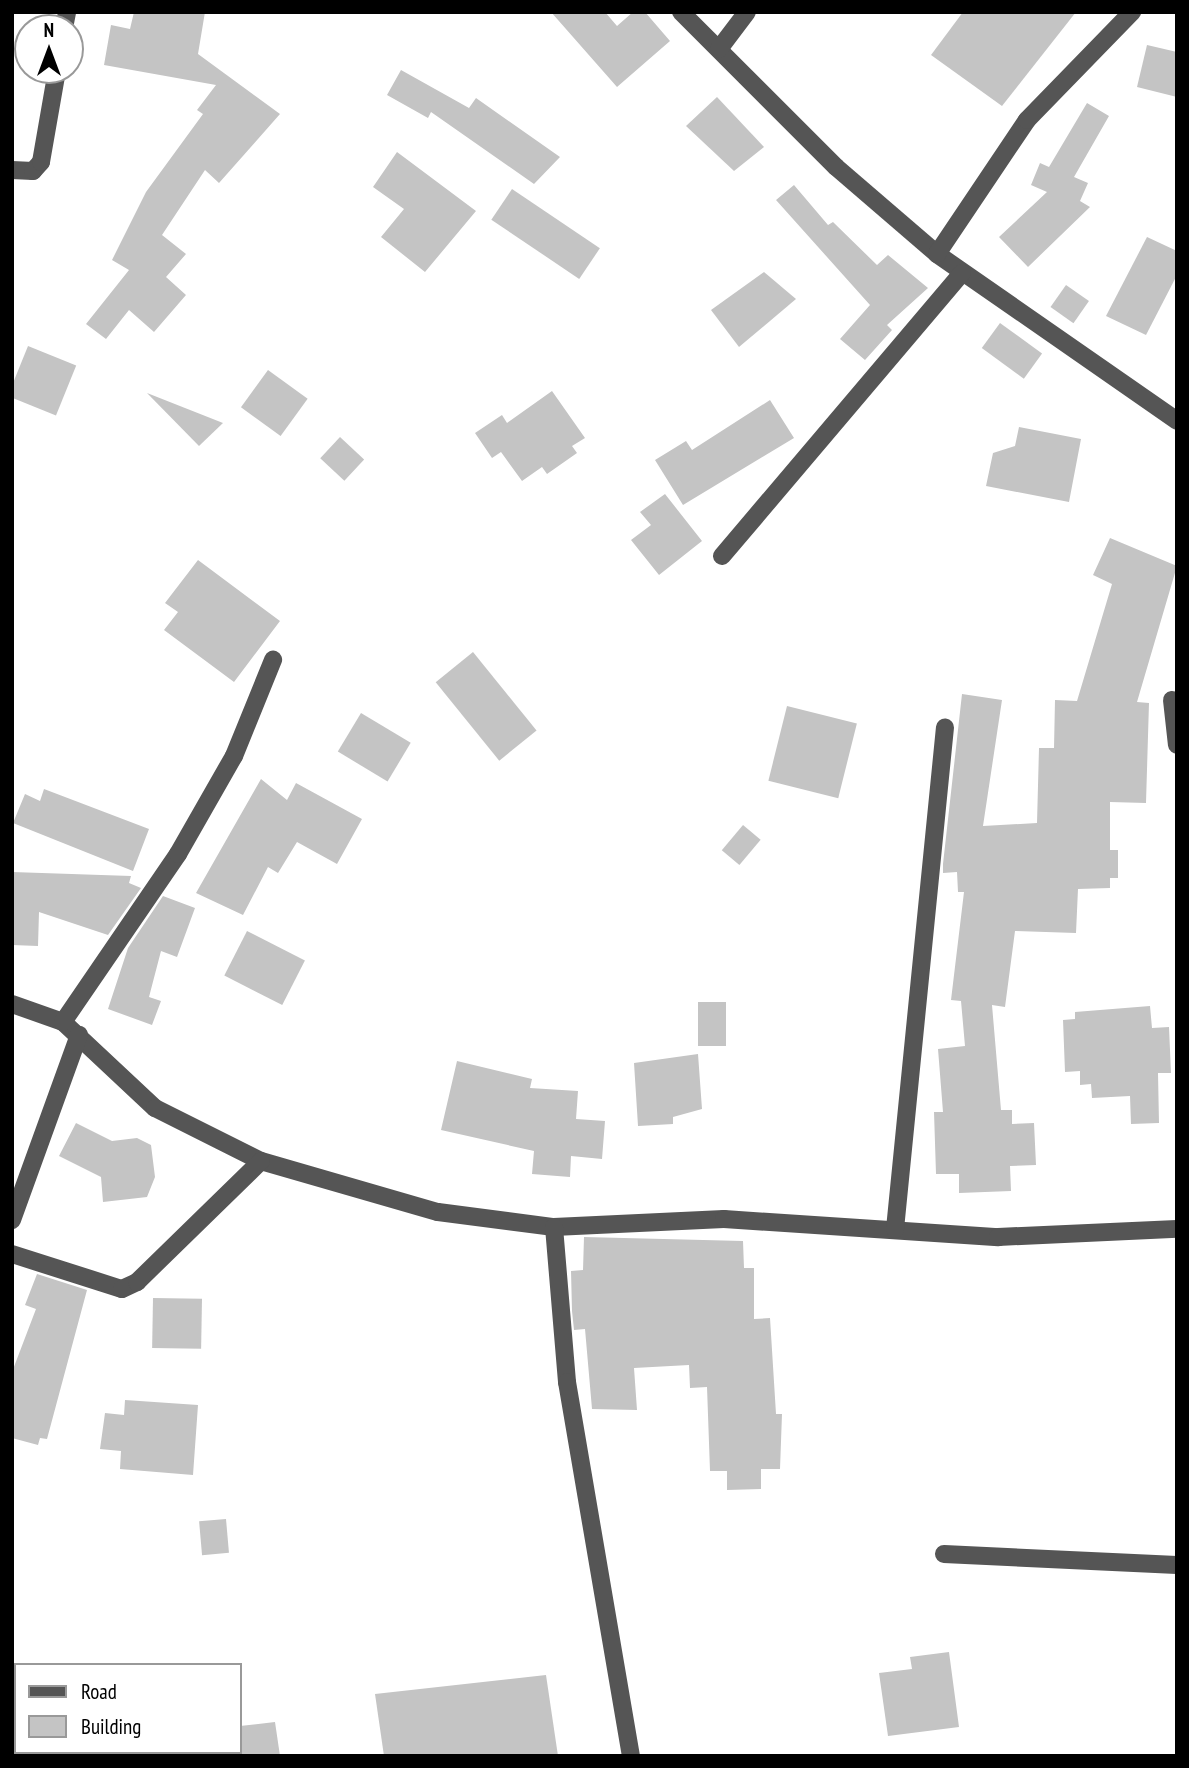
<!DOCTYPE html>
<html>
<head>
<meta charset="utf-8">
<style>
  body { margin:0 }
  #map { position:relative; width:1189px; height:1768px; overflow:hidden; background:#fff; font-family:"PT Sans Narrow",sans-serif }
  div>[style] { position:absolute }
  .building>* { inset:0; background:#c4c4c4; transform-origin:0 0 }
  .minor>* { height:18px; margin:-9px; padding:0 9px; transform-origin:9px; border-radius:9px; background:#555 }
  span { translate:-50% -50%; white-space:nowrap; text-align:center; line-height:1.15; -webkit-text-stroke:6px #fff; paint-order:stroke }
  .frame { position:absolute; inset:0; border:14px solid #000; pointer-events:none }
  .legend { position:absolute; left:14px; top:1663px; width:228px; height:91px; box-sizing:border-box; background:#fff; border:2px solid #999; margin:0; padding:9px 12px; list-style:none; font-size:21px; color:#000 }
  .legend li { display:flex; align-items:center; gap:14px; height:35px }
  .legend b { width:35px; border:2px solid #999 }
  .north { position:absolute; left:14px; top:14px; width:70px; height:70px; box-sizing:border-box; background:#fff; border:2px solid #999; border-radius:50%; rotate:0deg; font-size:19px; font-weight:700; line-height:28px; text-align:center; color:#000 }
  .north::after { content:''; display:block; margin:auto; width:24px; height:32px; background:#000; clip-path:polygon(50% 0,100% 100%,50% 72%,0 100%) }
</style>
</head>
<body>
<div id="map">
  <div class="building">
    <div style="clip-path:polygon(134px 12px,205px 12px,198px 54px,280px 114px,219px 183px,205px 170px,162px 235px,186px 254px,166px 277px,186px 295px,154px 332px,129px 310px,106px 339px,86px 324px,129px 270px,112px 260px,146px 192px,203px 114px,197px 110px,216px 85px,104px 65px,111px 25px,130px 29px)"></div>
    <div style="clip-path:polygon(551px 12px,605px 12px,617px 26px,633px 12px,645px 12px,670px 41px,617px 87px)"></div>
    <div style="clip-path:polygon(963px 12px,1076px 12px,1002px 106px,931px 55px)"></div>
    <div style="clip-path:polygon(1147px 45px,1177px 52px,1177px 97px,1137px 87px)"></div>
    <div style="clip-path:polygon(401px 70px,469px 108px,476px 98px,560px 157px,534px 184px,431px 112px,428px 118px,387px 95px)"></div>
    <div style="clip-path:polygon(717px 97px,764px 147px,734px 171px,686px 126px)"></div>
    <div style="clip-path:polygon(1087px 103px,1109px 116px,1074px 177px,1088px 183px,1080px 201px,1090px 207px,1028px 267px,999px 237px,1047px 192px,1031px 185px,1040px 163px,1049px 167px)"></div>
    <div style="clip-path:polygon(397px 152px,476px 211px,425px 272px,381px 237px,404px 209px,373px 187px)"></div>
    <div style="clip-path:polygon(794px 185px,828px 225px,833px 222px,877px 265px,888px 255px,928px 288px,887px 325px,892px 330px,865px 360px,840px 339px,870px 305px,776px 200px)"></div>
    <div style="left:512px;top:189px;width:106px;height:37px;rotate:34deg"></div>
    <div style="clip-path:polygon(1147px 237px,1177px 251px,1177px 275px,1146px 335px,1106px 316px)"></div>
    <div style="clip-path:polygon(764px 272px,796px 299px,739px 347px,711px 310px)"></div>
    <div style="left:1066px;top:285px;width:28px;height:27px;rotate:35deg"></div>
    <div style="left:1000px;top:323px;width:52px;height:31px;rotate:36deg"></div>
    <div style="left:28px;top:346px;width:52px;height:54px;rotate:22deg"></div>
    <div style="left:268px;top:370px;width:49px;height:46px;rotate:36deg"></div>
    <div style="clip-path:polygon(552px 391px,585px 438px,572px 446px,577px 453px,547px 474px,542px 467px,522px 481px,501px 452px,492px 458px,475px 433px,502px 415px,507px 423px)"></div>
    <div style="clip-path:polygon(147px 393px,223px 423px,199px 446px)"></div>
    <div style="clip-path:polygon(770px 400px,794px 438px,683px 505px,655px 460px,686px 441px,692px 450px)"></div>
    <div style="clip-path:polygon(1019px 427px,1081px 439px,1069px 502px,986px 486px,993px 453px,1015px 446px)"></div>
    <div style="left:340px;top:437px;width:33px;height:29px;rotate:43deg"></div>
    <div style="clip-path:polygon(665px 494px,702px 541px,659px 575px,631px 540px,651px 525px,640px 512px)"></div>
    <div style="clip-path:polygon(1110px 538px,1177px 566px,1137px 702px,1149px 703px,1146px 803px,1110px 802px,1110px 850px,1118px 850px,1118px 878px,1110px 878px,1110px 888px,1078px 889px,1076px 933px,1015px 931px,1005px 1007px,992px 1005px,1001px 1110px,1012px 1110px,1012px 1124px,1034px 1123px,1036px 1165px,1010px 1166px,1011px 1191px,959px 1193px,959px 1174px,936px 1174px,934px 1112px,943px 1112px,938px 1049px,965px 1046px,961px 1001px,951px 1000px,964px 892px,958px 892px,957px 872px,943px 873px,943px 864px,962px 694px,1002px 700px,983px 826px,1037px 823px,1039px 748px,1054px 748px,1055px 700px,1077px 701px,1112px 584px,1093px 575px)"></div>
    <div style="clip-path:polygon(198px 560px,280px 621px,234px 682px,164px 630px,178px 612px,165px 603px)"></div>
    <div style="left:473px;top:652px;width:101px;height:48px;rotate:51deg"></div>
    <div style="left:787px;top:706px;width:72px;height:77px;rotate:14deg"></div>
    <div style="left:361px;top:713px;width:58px;height:45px;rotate:31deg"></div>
    <div style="clip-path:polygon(261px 779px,287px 800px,296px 783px,362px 819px,337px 864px,297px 842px,278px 873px,268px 867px,243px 915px,196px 893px)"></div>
    <div style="clip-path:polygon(44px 789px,149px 829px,133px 871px,13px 823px,25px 794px,40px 801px)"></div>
    <div style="left:743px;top:825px;width:23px;height:33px;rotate:40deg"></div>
    <div style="clip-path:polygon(12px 872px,131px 876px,129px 883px,141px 888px,108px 935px,39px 912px,38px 946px,12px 945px)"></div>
    <div style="clip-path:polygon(163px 896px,195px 908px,177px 957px,161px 951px,149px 997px,161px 1001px,152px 1025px,108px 1009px,128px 948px)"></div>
    <div style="left:247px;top:931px;width:65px;height:50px;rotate:27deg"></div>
    <div style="left:698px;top:1002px;width:28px;height:44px"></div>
    <div style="clip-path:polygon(1150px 1006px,1152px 1028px,1169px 1027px,1171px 1073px,1158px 1073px,1159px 1123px,1131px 1124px,1130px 1096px,1092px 1098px,1091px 1084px,1080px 1085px,1080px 1071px,1065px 1072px,1063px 1020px,1075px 1019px,1075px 1012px)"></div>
    <div style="clip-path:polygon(698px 1054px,702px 1109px,673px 1117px,673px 1124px,638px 1126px,634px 1063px)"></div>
    <div style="clip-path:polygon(457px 1061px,532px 1079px,530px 1088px,578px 1091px,576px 1119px,605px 1121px,602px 1159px,571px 1156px,570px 1177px,532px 1174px,534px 1151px,441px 1130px)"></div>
    <div style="clip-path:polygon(76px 1123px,112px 1141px,137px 1138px,151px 1145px,155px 1177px,147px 1197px,103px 1202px,101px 1177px,59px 1156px)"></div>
    <div style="clip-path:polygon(584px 1237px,743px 1241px,744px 1268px,754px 1268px,754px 1319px,770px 1318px,776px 1414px,782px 1414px,780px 1469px,761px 1469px,761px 1489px,727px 1490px,727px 1471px,710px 1471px,707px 1387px,690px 1388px,689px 1365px,634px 1368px,637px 1410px,592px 1409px,585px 1329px,574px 1330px,572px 1311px,571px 1271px,583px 1270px)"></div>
    <div style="clip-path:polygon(37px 1274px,87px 1290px,47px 1439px,40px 1438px,38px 1445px,12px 1438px,12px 1372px,36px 1309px,25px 1305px)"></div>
    <div style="left:153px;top:1298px;width:49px;height:50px;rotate:1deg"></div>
    <div style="clip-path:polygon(125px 1400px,198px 1405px,193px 1475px,120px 1469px,121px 1451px,100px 1449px,105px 1413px,124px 1415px)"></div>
    <div style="left:226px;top:1519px;width:34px;height:27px;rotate:85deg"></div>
    <div style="clip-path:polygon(949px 1652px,959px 1727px,888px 1736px,879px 1673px,912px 1669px,910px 1657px)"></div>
    <div style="clip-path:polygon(546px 1675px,558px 1756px,384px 1756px,375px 1694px)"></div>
    <div style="clip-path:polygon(275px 1722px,280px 1756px,240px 1756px,240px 1726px)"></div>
  </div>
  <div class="minor">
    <div style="left:681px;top:12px;width:219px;rotate:45deg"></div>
    <div style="left:836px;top:167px;width:133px;rotate:40.7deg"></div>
    <div style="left:937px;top:254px;width:292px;rotate:34.8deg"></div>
    <div style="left:64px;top:28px;width:16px;rotate:-79deg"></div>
    <div style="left:719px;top:49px;width:46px;rotate:-52.9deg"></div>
    <div style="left:12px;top:170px;width:21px;rotate:3deg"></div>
    <div style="left:33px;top:171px;width:12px;rotate:-48deg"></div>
    <div style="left:41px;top:162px;width:93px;rotate:-80.1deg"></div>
    <div style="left:937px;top:254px;width:161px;rotate:-56.1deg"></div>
    <div style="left:1027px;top:120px;width:151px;rotate:-45.8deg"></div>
    <div style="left:722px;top:556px;width:371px;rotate:-49.7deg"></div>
    <div style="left:1172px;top:700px;width:45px;rotate:83.7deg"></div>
    <div style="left:12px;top:1004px;width:54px;rotate:19.4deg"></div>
    <div style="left:63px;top:1022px;width:126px;rotate:43.1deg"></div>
    <div style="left:155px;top:1108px;width:119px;rotate:26.6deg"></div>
    <div style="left:261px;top:1161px;width:184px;rotate:16.1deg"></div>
    <div style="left:438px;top:1212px;width:117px;rotate:7.4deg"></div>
    <div style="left:554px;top:1227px;width:170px;rotate:-2.7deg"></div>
    <div style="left:724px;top:1219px;width:275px;rotate:3.8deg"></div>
    <div style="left:998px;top:1237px;width:179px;rotate:-2.6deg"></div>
    <div style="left:63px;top:1022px;width:204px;rotate:-55.6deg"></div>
    <div style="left:178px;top:854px;width:113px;rotate:-60.3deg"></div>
    <div style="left:234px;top:756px;width:104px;rotate:-67.9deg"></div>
    <div style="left:12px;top:1220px;width:197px;rotate:-70.1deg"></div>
    <div style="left:554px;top:1227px;width:156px;rotate:85.2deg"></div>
    <div style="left:567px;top:1382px;width:379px;rotate:80.3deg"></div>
    <div style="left:895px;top:1229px;width:504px;rotate:-84.31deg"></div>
    <div style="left:12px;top:1254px;width:115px;rotate:17.7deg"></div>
    <div style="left:122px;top:1289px;width:17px;rotate:-25deg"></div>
    <div style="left:137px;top:1282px;width:173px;rotate:-44.3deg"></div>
    <div style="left:944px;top:1554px;width:233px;rotate:2.7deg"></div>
  </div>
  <div class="frame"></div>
  <ul class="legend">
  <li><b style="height:9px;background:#555"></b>Road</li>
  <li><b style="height:19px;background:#c4c4c4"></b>Building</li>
  </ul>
  <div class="north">N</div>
</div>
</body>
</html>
